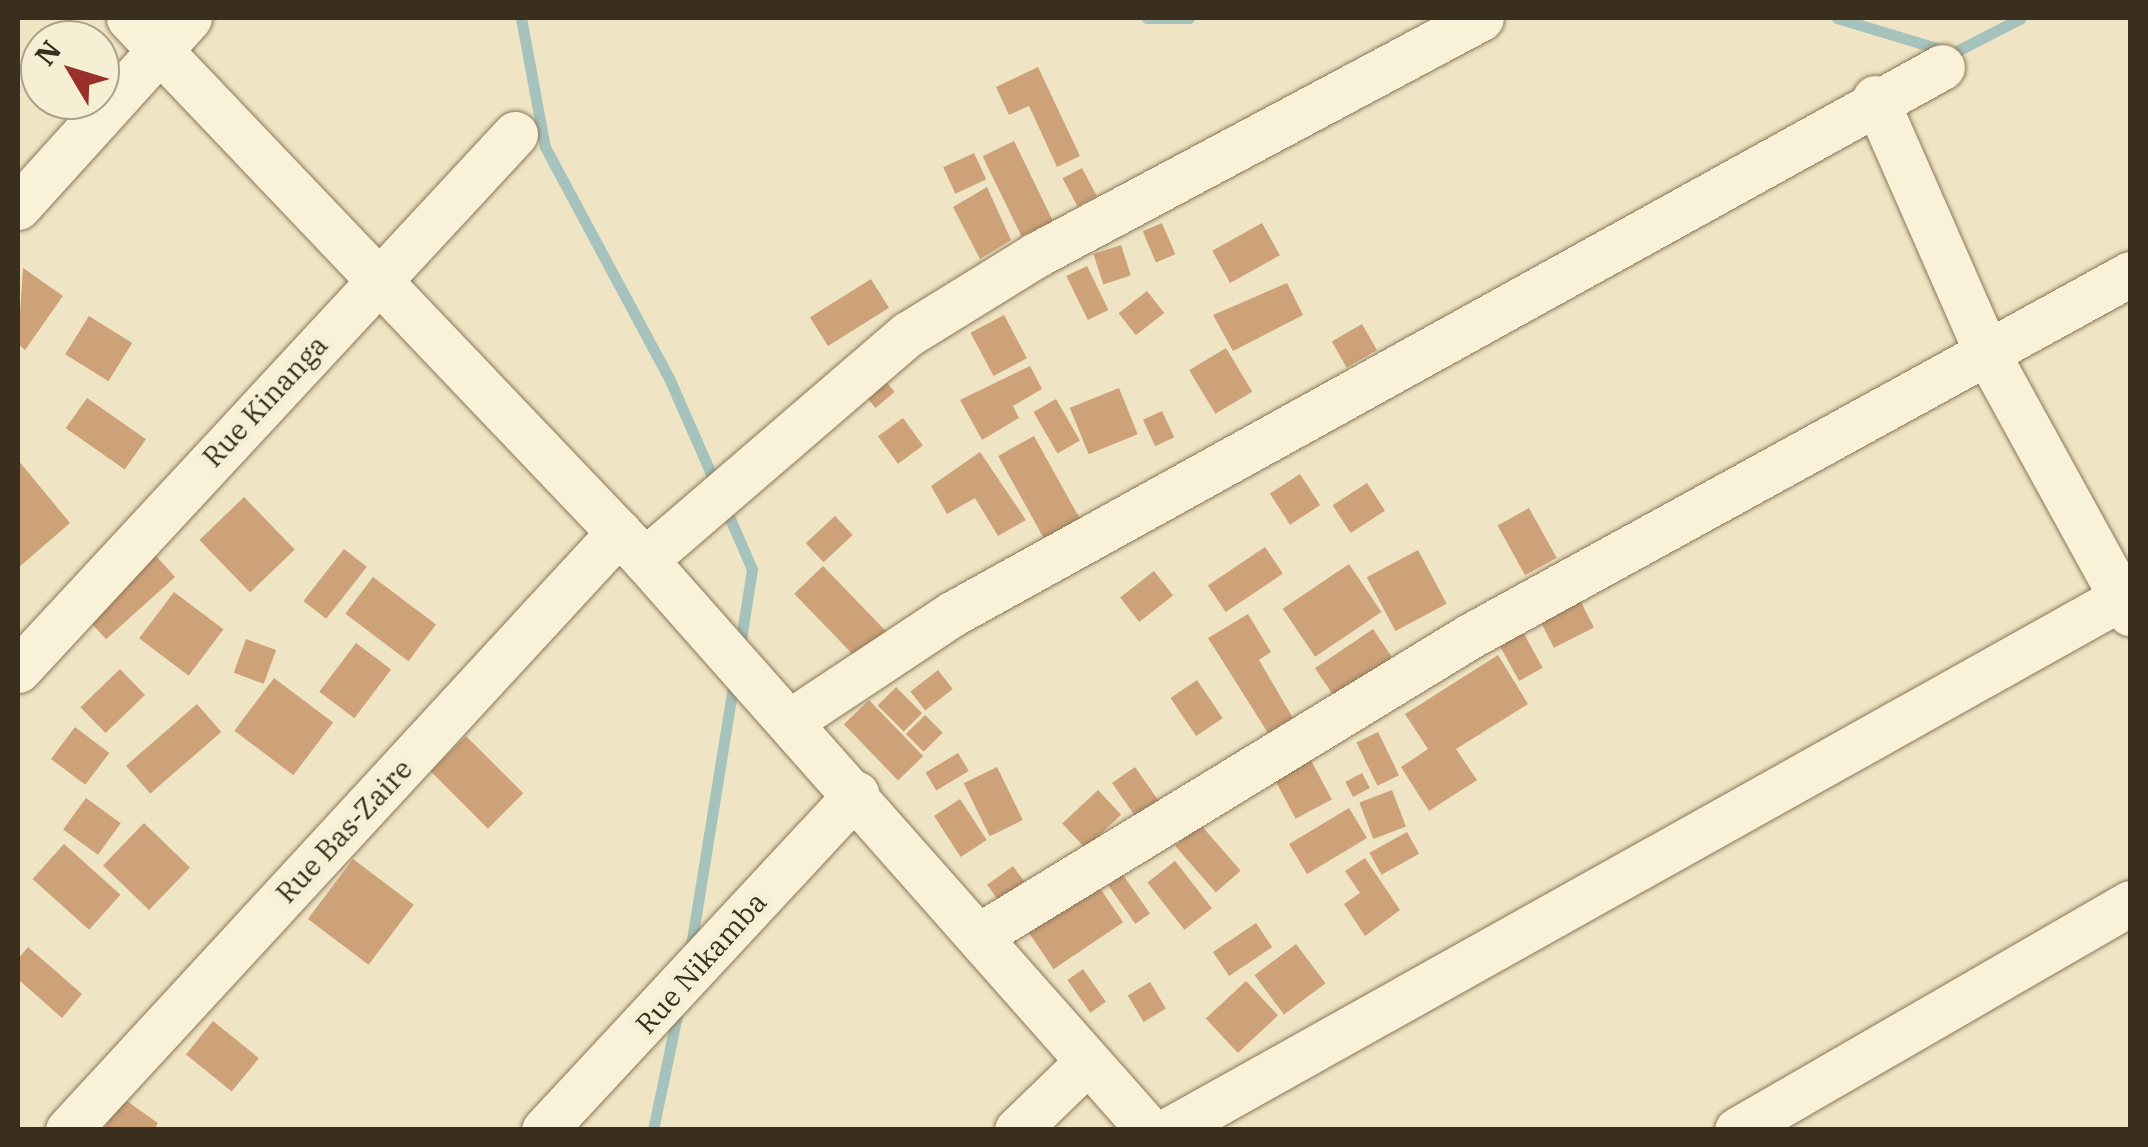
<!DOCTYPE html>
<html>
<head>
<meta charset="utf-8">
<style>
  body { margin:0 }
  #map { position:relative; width:2148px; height:1147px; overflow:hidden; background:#efe5c4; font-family:"IBM Plex Serif",serif }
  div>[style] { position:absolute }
  .stream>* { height:11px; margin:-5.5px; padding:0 5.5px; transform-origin:5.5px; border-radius:5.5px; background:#a6c2bc }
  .building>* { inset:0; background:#cea279; transform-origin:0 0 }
  .roads { filter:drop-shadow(0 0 2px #8a775a) drop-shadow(0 0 2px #8a775a) }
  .street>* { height:45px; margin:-22.5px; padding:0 22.5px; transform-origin:22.5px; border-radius:22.5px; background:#faf2d8 }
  span { translate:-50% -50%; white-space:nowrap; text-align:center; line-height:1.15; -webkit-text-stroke:10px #f6efd4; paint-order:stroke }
  .street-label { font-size:28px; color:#3a2e1e }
  .frame { position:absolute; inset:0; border:20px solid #3a2e1e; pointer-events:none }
  .north { position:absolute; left:20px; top:20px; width:100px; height:100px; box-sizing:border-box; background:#f6efd4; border:2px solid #aba28b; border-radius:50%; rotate:308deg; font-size:28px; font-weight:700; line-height:40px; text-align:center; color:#3a2e1e }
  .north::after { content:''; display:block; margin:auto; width:35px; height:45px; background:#9b2f29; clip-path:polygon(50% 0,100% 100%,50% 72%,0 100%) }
</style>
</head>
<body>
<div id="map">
  <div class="stream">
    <div style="left:521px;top:18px;width:131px;rotate:79.5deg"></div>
    <div style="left:545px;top:147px;width:262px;rotate:61.8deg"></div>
    <div style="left:669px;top:378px;width:117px;rotate:66.3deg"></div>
    <div style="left:1147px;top:18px;width:42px"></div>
    <div style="left:1837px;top:18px;width:121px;rotate:16.8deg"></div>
    <div style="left:1953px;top:53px;width:76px;rotate:-27.2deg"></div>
    <div style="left:725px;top:507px;width:68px;rotate:66.5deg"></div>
    <div style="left:752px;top:569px;width:78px;rotate:98.9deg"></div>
    <div style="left:690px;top:952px;width:277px;rotate:-80.8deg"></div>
    <div style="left:653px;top:1130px;width:123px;rotate:-78.2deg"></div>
  </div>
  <div class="building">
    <div style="clip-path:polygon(1038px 67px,1080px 156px,1057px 167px,1029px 106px,1009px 115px,996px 87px)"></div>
    <div style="left:1014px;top:141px;width:89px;height:35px;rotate:64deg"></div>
    <div style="left:974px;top:153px;width:29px;height:34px;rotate:65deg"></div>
    <div style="left:1082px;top:168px;width:32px;height:22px;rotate:62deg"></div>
    <div style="clip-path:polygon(987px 187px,1011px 240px,980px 259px,953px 207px)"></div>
    <div style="left:1162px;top:223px;width:34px;height:21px;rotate:67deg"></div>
    <div style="left:1262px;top:223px;width:37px;height:57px;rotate:61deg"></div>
    <div style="left:1121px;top:245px;width:32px;height:29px;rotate:72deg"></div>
    <div style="left:1087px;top:266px;width:49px;height:23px;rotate:64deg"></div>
    <div style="clip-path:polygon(23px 268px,63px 296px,25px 350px,18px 344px)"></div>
    <div style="left:871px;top:279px;width:34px;height:72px;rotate:58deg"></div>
    <div style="clip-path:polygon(1287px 283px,1303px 315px,1233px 351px,1213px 315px)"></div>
    <div style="left:1147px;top:291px;width:28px;height:36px;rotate:52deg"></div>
    <div style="left:1004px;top:315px;width:49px;height:38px;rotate:62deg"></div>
    <div style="left:89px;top:316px;width:51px;height:45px;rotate:32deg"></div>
    <div style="left:1362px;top:324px;width:30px;height:35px;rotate:60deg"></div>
    <div style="left:1226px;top:348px;width:51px;height:43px;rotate:59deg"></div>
    <div style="clip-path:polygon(1030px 366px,1042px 389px,1013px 406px,1019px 418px,982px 440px,960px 400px)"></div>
    <div style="left:878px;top:372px;width:26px;height:25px;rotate:50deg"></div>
    <div style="left:1119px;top:388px;width:50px;height:53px;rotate:68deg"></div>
    <div style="left:87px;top:398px;width:72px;height:37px;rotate:35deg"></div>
    <div style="left:1056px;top:399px;width:48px;height:26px;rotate:60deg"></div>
    <div style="left:1162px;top:411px;width:29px;height:21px;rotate:65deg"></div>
    <div style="left:903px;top:418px;width:34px;height:31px;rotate:54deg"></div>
    <div style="left:1034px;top:436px;width:101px;height:41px;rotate:61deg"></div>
    <div style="clip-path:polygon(980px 452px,1026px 520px,998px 536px,975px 498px,947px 514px,931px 486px)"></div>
    <div style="clip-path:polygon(18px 460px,70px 523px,18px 568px)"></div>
    <div style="left:1300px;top:474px;width:37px;height:36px;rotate:57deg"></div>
    <div style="left:1367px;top:483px;width:33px;height:41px;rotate:57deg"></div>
    <div style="left:244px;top:497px;width:73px;height:62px;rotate:46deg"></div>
    <div style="left:1529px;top:508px;width:57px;height:36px;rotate:61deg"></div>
    <div style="left:835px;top:516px;width:26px;height:40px;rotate:47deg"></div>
    <div style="left:1265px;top:547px;width:32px;height:69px;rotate:56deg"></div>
    <div style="left:149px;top:548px;width:39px;height:93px;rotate:48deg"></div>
    <div style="left:344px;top:549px;width:29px;height:66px;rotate:38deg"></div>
    <div style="left:1418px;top:550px;width:61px;height:58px;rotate:62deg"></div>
    <div style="left:1349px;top:564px;width:58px;height:80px;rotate:56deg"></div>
    <div style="left:823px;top:566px;width:98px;height:40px;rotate:46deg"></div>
    <div style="left:1154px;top:571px;width:31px;height:43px;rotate:52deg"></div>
    <div style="left:373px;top:577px;width:79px;height:46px;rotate:37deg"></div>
    <div style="left:174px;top:592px;width:62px;height:58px;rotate:37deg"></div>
    <div style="left:1579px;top:598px;width:33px;height:45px;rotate:63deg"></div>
    <div style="clip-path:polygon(1248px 614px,1271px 652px,1259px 660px,1293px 718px,1268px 733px,1208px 638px)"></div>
    <div style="left:1519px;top:625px;width:49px;height:27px;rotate:61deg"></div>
    <div style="left:1373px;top:629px;width:37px;height:70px;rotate:56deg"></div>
    <div style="left:246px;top:639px;width:32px;height:36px;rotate:20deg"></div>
    <div style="left:356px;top:643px;width:44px;height:61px;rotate:37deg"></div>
    <div style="clip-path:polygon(1498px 655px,1528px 704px,1456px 749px,1477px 780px,1429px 811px,1401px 767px,1428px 749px,1405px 714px)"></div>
    <div style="left:120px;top:669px;width:36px;height:55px;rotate:46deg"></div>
    <div style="left:938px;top:670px;width:24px;height:35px;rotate:52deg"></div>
    <div style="left:274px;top:678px;width:74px;height:66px;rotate:37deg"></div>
    <div style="left:1197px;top:680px;width:46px;height:32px;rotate:56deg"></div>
    <div style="left:896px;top:687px;width:37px;height:26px;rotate:45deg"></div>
    <div style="left:869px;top:700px;width:78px;height:35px;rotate:46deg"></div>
    <div style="left:197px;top:704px;width:37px;height:94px;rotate:49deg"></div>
    <div style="left:925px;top:715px;width:25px;height:27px;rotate:45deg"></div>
    <div style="left:75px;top:727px;width:43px;height:40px;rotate:37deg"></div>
    <div style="left:1378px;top:732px;width:48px;height:24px;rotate:64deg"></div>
    <div style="left:466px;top:736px;width:81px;height:50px;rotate:45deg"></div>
    <div style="left:1306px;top:751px;width:55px;height:41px;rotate:62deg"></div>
    <div style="left:958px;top:753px;width:21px;height:38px;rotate:59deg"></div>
    <div style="left:997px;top:767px;width:59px;height:37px;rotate:64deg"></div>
    <div style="left:1135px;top:767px;width:42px;height:28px;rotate:55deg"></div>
    <div style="left:1362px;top:773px;width:17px;height:19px;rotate:62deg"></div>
    <div style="left:1098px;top:790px;width:34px;height:49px;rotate:47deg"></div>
    <div style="left:1392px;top:790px;width:39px;height:35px;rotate:69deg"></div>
    <div style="left:86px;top:798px;width:43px;height:39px;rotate:36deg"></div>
    <div style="left:960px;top:799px;width:49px;height:31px;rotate:57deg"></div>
    <div style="left:1349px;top:808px;width:35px;height:70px;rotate:59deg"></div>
    <div style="left:144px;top:823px;width:64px;height:59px;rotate:44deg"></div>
    <div style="left:1200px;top:824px;width:62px;height:33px;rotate:49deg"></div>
    <div style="left:1407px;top:832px;width:25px;height:43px;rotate:61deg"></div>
    <div style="left:64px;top:844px;width:76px;height:47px;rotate:42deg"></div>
    <div style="clip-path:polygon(1365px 858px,1400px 910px,1365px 936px,1344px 904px,1360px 893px,1345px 871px)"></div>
    <div style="left:353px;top:859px;width:76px;height:75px;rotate:37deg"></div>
    <div style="left:1175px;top:861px;width:60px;height:35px;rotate:52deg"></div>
    <div style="left:1013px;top:866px;width:31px;height:32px;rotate:54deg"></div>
    <div style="left:1123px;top:875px;width:47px;height:18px;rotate:55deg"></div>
    <div style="left:1098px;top:885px;width:45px;height:84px;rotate:56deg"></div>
    <div style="left:1256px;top:923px;width:29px;height:52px;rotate:56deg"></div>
    <div style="left:1296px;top:944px;width:49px;height:52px;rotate:53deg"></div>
    <div style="clip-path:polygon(28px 947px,82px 994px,62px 1018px,18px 979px,18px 959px)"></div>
    <div style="left:1083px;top:969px;width:40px;height:19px;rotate:55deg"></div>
    <div style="left:1246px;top:981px;width:47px;height:55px;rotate:47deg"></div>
    <div style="left:1150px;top:982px;width:31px;height:26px;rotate:59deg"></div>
    <div style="left:213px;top:1021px;width:59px;height:43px;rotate:39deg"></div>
    <div style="clip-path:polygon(124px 1099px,158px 1123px,154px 1130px,103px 1130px)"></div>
  </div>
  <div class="roads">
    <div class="street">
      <div style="left:129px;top:18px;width:748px;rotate:46.41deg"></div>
      <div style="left:645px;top:560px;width:761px;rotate:48.52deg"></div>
      <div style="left:1875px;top:98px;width:279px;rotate:66.3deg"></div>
      <div style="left:1987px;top:353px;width:297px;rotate:61.2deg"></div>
      <div style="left:18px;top:207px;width:255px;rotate:-47.9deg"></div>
      <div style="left:645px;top:560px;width:347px;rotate:-40.7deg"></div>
      <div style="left:908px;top:334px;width:150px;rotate:-31.7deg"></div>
      <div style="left:1036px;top:255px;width:504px;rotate:-28.04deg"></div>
      <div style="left:18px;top:670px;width:731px;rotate:-47.16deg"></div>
      <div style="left:792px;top:720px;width:192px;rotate:-33.5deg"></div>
      <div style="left:952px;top:614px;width:1131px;rotate:-28.92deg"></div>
      <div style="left:980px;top:935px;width:574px;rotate:-31.39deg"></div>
      <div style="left:1470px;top:636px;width:753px;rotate:-28.74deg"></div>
      <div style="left:68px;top:1130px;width:813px;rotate:-47.34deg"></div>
      <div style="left:544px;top:1130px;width:459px;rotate:-47.1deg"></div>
      <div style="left:1017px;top:1130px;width:95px;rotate:-44.1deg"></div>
      <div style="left:1169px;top:1130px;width:1101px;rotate:-29.2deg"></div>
      <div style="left:1737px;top:1130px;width:454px;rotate:-30deg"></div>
    </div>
  </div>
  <div class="street-label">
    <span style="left:265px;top:401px;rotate:-47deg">Rue Kinanga</span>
    <span style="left:344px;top:831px;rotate:-47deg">Rue Bas-Zaire</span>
    <span style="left:701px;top:963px;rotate:-48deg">Rue Nikamba</span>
  </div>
  <div class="frame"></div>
  <div class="north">N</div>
</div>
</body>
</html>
